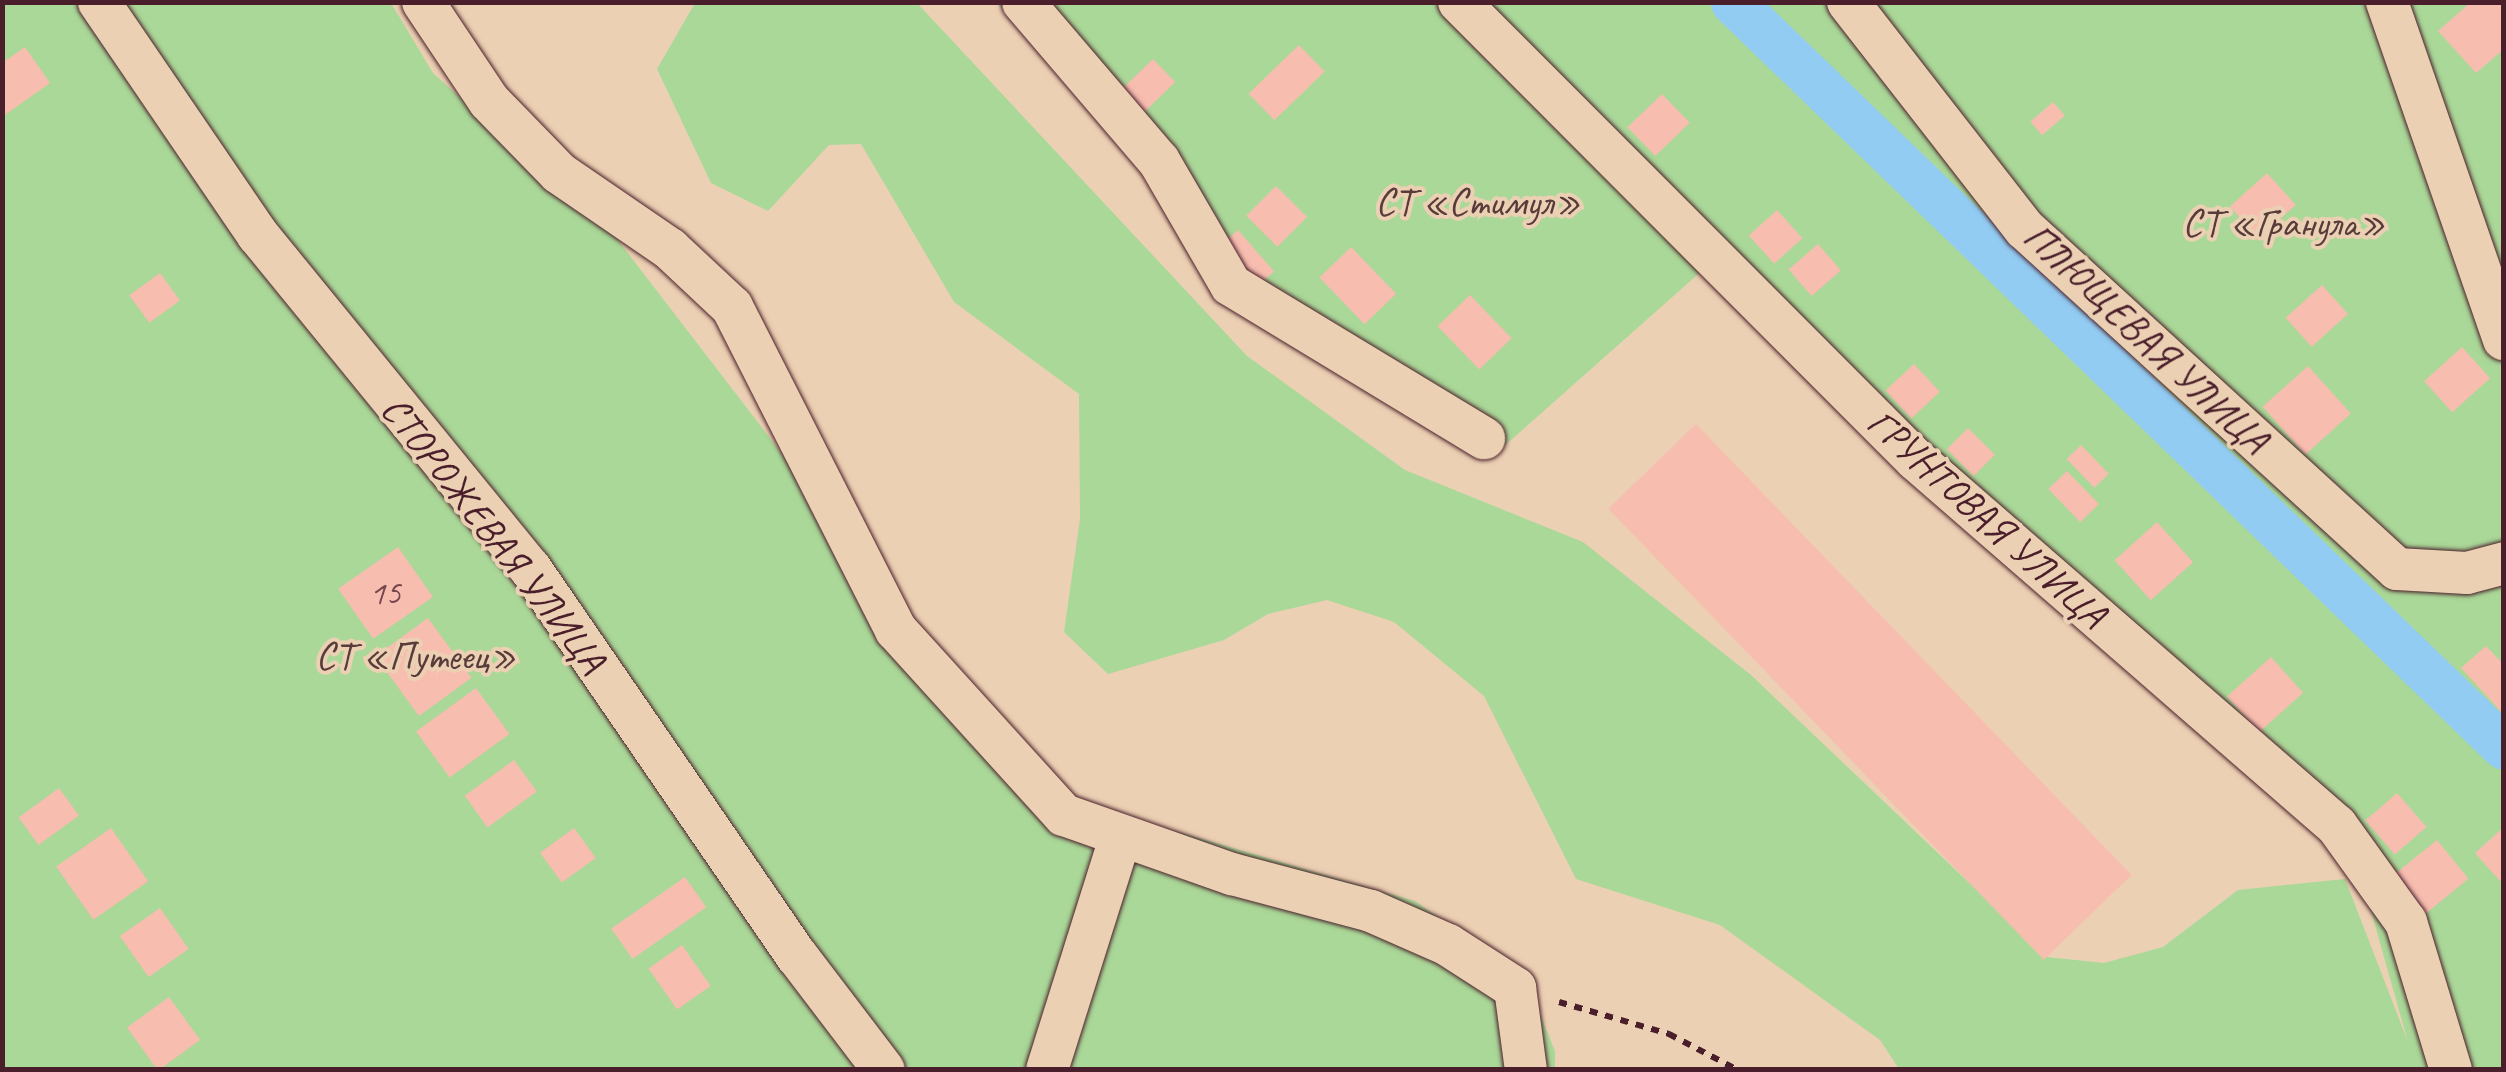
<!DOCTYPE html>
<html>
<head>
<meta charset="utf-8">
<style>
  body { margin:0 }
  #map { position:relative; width:2506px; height:1072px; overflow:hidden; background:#ecd0b3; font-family:Caveat,sans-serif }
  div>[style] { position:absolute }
  .green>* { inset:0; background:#aad898 }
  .canal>* { height:45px; margin:-22.5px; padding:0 22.5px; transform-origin:22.5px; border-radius:22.5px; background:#92ccf2 }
  .building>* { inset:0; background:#f7bdaf; transform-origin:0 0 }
  .path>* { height:6px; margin-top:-3px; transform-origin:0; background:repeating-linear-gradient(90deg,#4a1f2b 0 8px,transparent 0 16px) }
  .roads { filter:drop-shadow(0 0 2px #4a1f2b) drop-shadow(0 0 2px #4a1f2b) }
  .minor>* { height:42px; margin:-21px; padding:0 21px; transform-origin:21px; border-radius:21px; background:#ecd0b3 }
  span { translate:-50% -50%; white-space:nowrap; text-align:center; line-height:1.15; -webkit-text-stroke:8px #ecd0b3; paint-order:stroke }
  .number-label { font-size:35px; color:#75464c }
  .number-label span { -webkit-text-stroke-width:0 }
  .park-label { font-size:40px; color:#583b3b }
  .street-label { font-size:40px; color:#4a1f2b }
  .frame { position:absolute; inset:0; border:5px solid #4a1f2b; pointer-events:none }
</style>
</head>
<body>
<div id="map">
  <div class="green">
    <div style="clip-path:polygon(2px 3px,391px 3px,433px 73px,617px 239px,1042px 792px,1415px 901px,1525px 977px,1555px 1051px,1555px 1069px,3px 1069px)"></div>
    <div style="clip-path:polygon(695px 3px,917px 3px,1247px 356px,1405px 470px,1583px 542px,1751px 675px,2047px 957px,2104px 963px,2163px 947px,2238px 890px,2345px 879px,2408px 1042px,2362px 879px,1705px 268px,1493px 456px,1248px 287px,997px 3px,2503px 3px,2503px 1069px,1899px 1069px,1880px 1040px,1720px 925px,1576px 879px,1484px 696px,1394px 622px,1327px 600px,1268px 614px,1224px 640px,1108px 674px,1064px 632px,1080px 519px,1079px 394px,954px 302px,861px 144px,829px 145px,768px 211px,711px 183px,657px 69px)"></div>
  </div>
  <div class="canal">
    <div style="left:1733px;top:2px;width:1072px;rotate:44.02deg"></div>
  </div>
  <div class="building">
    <div style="clip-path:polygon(2471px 2px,2504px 2px,2504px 49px,2476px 73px,2438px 31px)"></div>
    <div style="left:1299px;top:45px;width:37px;height:70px;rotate:46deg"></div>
    <div style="clip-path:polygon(25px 47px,50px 83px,2px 117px,2px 63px)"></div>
    <div style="left:1153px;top:59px;width:32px;height:52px;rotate:46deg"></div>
    <div style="left:1662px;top:94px;width:40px;height:48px;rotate:46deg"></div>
    <div style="left:2053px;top:102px;width:18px;height:30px;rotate:49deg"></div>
    <div style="left:2267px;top:173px;width:43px;height:50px;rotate:48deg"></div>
    <div style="left:1276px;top:186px;width:44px;height:42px;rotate:45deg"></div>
    <div style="left:1777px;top:210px;width:38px;height:38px;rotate:48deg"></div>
    <div style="left:1238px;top:230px;width:55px;height:21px;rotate:49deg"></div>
    <div style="left:1818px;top:244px;width:35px;height:39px;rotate:49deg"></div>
    <div style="left:1351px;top:247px;width:65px;height:44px;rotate:46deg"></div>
    <div style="left:160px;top:273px;width:34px;height:38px;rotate:54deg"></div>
    <div style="left:2322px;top:285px;width:39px;height:49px;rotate:48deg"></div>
    <div style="left:1470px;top:295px;width:60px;height:45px;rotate:46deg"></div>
    <div style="left:2462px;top:347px;width:42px;height:51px;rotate:48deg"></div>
    <div style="left:1914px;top:364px;width:38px;height:39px;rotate:47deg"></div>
    <div style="left:2308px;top:366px;width:64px;height:61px;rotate:48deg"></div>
    <div style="left:1696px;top:424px;width:627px;height:122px;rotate:46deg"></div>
    <div style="left:1968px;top:428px;width:38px;height:30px;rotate:45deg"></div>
    <div style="left:2081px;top:445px;width:40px;height:20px;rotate:46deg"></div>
    <div style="left:2067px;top:471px;width:46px;height:26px;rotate:46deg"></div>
    <div style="left:2157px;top:522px;width:54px;height:57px;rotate:48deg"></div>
    <div style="left:398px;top:547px;width:61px;height:73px;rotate:55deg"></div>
    <div style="left:428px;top:618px;width:74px;height:65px;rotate:54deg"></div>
    <div style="clip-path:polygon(2486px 646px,2504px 665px,2504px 715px,2461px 668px)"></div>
    <div style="left:2271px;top:657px;width:48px;height:59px;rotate:48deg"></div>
    <div style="left:476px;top:688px;width:57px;height:74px;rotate:54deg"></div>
    <div style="left:514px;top:760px;width:39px;height:61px;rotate:54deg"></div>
    <div style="left:59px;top:788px;width:34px;height:50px;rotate:54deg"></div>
    <div style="left:2397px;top:793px;width:45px;height:42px;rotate:49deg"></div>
    <div style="clip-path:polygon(2504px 827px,2504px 878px,2500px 881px,2475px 853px)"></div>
    <div style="left:111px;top:828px;width:65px;height:67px;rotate:55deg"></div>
    <div style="left:574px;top:828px;width:37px;height:42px;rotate:54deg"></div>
    <div style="left:2437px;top:840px;width:50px;height:55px;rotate:51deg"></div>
    <div style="left:685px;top:877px;width:37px;height:90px;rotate:55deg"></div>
    <div style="left:160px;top:908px;width:50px;height:49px;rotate:55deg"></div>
    <div style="left:682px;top:945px;width:50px;height:41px;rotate:55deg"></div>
    <div style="left:169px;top:997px;width:53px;height:52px;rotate:54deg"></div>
  </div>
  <div class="path">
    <div style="left:1559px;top:1002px;width:115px;rotate:16.2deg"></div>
    <div style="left:1669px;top:1034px;width:78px;rotate:27.6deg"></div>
  </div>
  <div class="roads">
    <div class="minor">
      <div style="left:99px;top:2px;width:282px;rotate:55.7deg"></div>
      <div style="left:258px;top:235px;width:430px;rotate:50.8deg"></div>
      <div style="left:530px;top:568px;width:471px;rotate:55.5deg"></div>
      <div style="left:797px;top:956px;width:143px;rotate:52.7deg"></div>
      <div style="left:423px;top:2px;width:119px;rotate:56.3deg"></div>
      <div style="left:489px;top:101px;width:100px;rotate:45.8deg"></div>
      <div style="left:559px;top:173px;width:135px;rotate:34.4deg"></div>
      <div style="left:670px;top:249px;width:85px;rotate:43.1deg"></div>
      <div style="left:732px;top:307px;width:362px;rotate:63.1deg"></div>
      <div style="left:896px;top:630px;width:250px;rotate:47.8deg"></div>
      <div style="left:1064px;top:815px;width:178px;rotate:19.4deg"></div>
      <div style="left:1232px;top:874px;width:144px;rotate:14.9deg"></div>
      <div style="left:1371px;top:911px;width:84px;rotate:23.8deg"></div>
      <div style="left:1448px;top:945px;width:80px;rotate:32.7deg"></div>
      <div style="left:1515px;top:988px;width:83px;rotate:82.4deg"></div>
      <div style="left:1023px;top:2px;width:209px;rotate:49.5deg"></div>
      <div style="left:1159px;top:161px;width:143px;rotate:59.9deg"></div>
      <div style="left:1231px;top:285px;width:296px;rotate:31.2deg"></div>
      <div style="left:1459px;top:2px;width:646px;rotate:45.06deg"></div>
      <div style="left:1915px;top:459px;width:559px;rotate:41.01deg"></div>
      <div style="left:2337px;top:826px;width:118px;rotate:54.3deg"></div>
      <div style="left:2406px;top:922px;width:155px;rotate:73.1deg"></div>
      <div style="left:1848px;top:2px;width:288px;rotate:52.1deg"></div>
      <div style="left:2025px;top:229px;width:504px;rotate:42.43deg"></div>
      <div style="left:2397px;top:569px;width:70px;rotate:3.3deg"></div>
      <div style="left:2467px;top:573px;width:38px;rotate:-15deg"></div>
      <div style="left:2387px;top:2px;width:357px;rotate:70.9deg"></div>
      <div style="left:1047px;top:1070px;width:242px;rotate:-72.5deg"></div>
    </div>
  </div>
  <div class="number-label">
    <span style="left:385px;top:593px">15</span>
  </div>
  <div class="park-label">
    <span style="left:1478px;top:202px">СТ «Стимул»</span>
    <span style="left:2284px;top:223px">СТ «Гранула»</span>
    <span style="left:416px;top:656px">СТ «Путеец»</span>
  </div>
  <div class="street-label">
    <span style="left:2146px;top:338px;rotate:43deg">ПЛЮЩЕВАЯ УЛИЦА</span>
    <span style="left:1987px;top:518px;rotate:42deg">ГРУНТОВАЯ УЛИЦА</span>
    <span style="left:494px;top:534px;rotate:52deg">СТОРОЖЕВАЯ УЛИЦА</span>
  </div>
  <div class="frame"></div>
</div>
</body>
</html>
